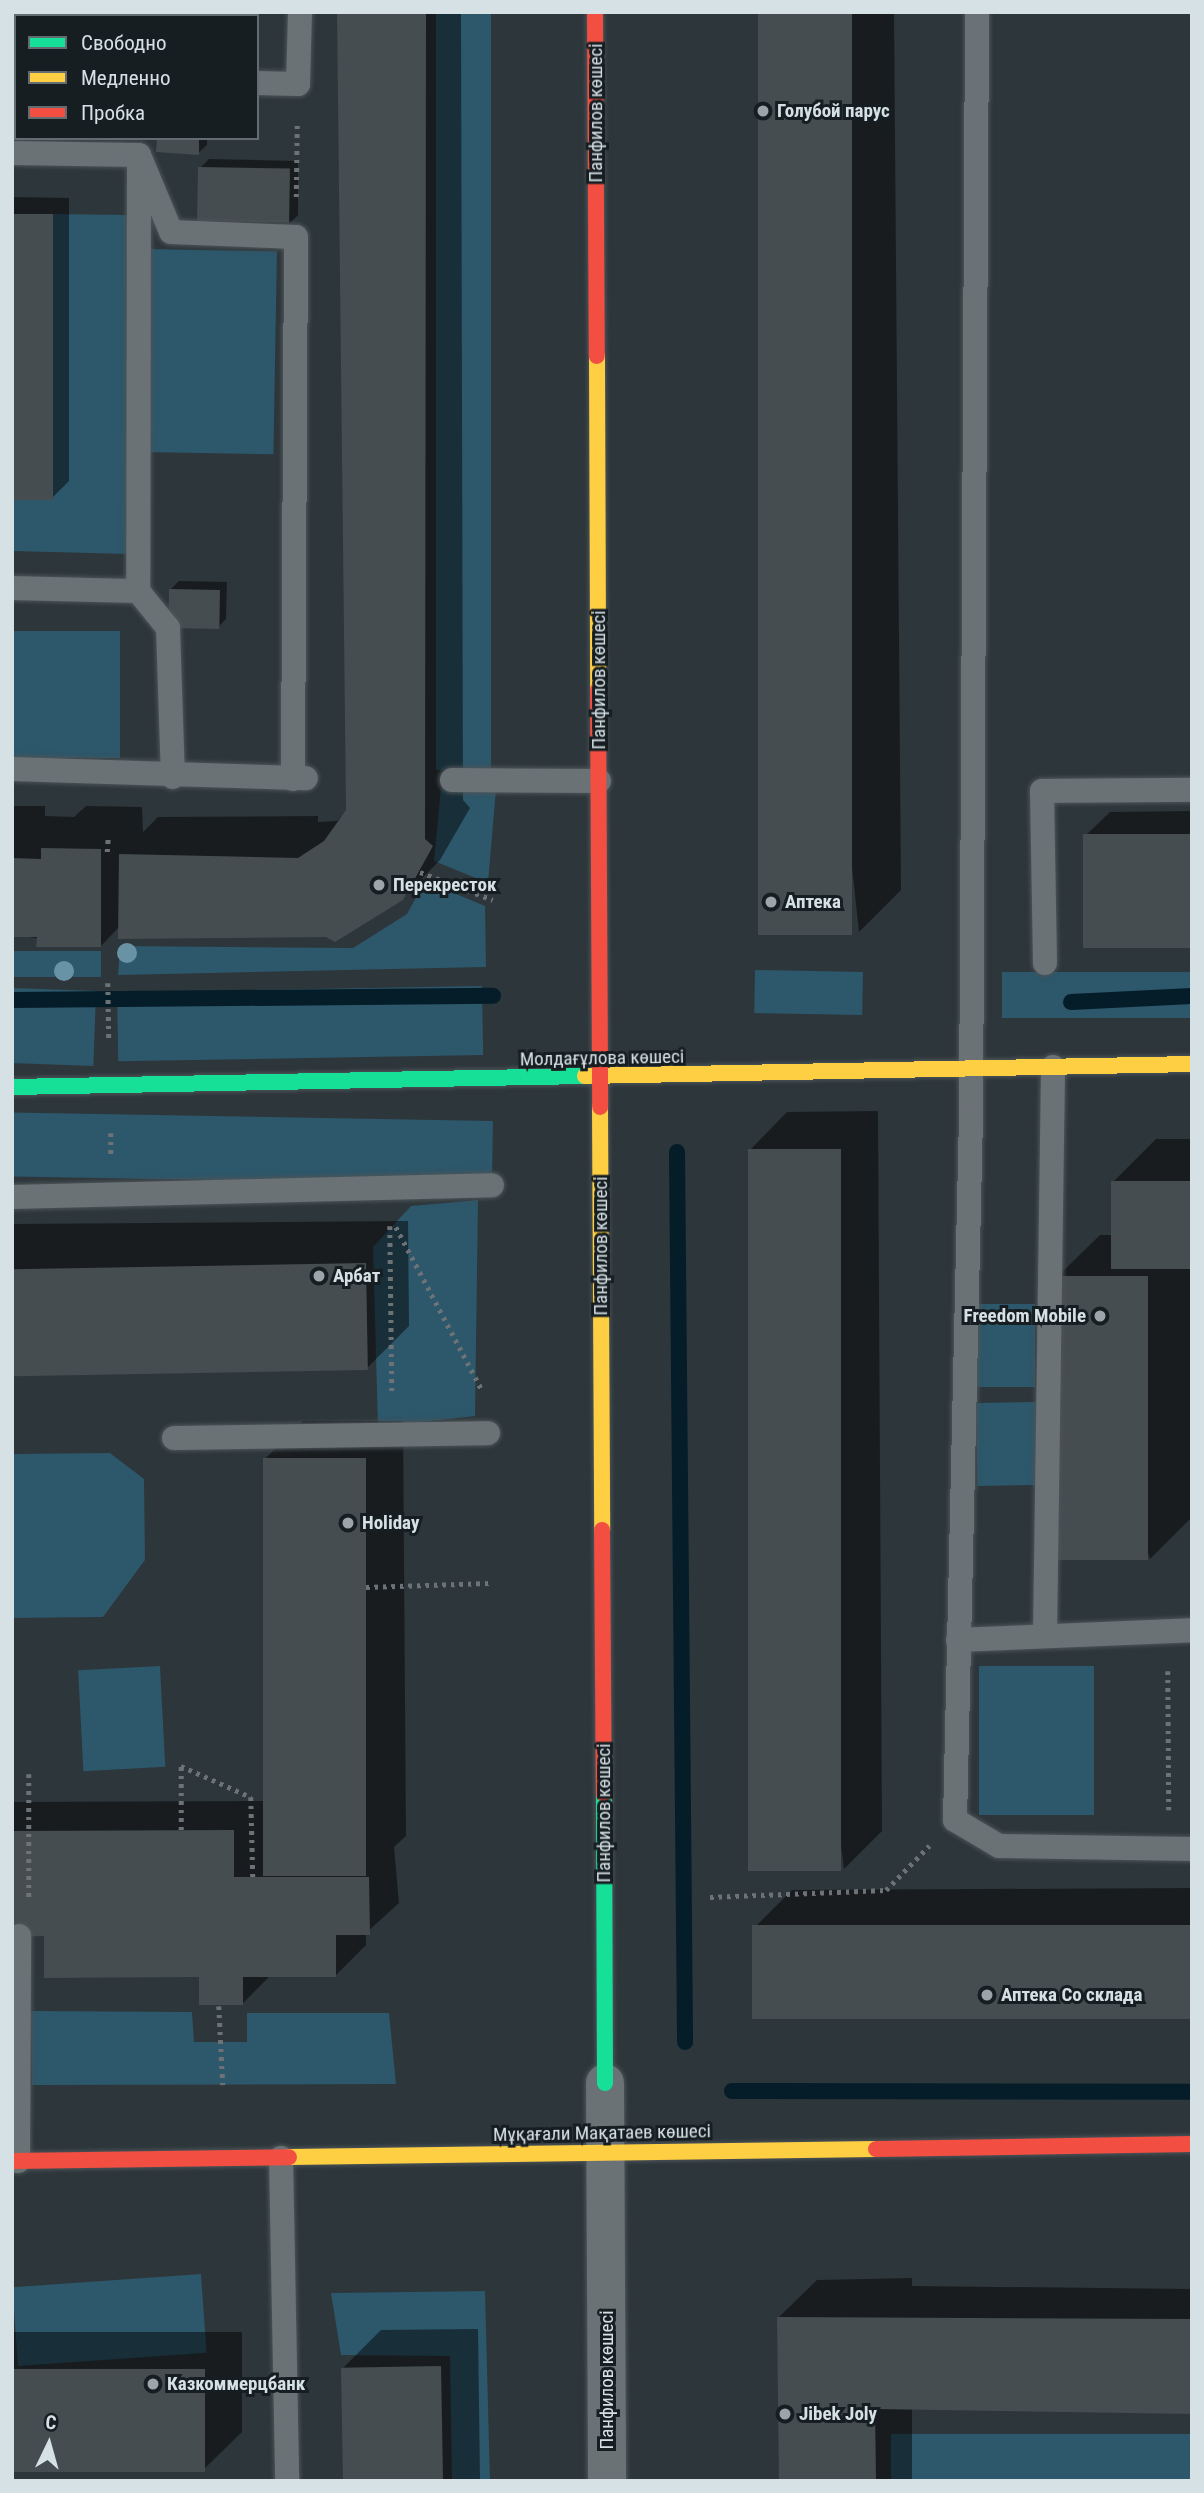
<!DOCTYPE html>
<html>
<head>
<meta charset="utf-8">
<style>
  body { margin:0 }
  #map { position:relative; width:1204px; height:2493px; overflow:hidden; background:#2d363a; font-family:"Roboto Condensed",sans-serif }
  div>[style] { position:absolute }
  .green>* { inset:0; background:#2d576a; transform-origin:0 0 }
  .shadow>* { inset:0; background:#0007 }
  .stream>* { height:16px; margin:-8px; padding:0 8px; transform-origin:8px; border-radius:8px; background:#051d29 }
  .building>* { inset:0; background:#464d50; transform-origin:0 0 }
  .path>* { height:4.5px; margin-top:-2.25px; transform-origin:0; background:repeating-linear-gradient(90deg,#6c7276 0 3.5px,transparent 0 8.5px) }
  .roads { filter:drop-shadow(0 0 2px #4c5458) drop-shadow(0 0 2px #4c5458) }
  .lane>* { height:24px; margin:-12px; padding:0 12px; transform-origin:12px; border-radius:12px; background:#6b7276 }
  .street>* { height:38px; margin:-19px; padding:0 19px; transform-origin:19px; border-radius:19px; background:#6b7276 }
  .fast>* { height:16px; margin:-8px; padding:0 8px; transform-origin:8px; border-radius:8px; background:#16e098 }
  .slow>* { height:16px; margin:-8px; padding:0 8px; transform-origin:8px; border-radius:8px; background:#ffcf43 }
  .jam>* { height:16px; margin:-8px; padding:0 8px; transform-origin:8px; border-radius:8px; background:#f24e42 }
  .trees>* { width:20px; height:20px; margin:-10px; border-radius:50%; background:#6a92a5 }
  .dots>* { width:19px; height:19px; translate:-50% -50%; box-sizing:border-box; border:4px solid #161e21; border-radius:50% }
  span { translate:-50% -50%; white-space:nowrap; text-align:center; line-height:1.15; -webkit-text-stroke:6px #161e21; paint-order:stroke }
  .poi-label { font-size:19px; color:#d6e1e6; font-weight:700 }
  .left { translate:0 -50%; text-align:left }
  .right { translate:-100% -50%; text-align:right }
  .street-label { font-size:19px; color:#d6e1e6 }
  .frame { position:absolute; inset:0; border:14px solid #d6e1e6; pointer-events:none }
  .legend { position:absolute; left:14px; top:14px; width:245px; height:126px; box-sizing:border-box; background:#161e21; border:2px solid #636c70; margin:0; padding:9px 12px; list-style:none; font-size:21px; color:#d6e1e6 }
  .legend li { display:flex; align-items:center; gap:14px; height:35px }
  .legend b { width:35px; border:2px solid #636c70 }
  .north { position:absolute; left:14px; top:2409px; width:70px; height:70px; -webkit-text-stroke:5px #161e21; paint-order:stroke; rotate:5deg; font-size:19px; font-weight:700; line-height:28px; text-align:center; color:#d6e1e6 }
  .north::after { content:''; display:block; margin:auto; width:24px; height:32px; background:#d6e1e6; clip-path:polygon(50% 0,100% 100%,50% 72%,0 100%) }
</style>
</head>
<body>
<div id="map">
  <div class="green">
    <div style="left:436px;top:12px;width:55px;height:758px"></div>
    <div style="clip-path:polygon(53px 214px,128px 215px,128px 554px,12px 551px,12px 500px,52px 499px)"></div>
    <div style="left:146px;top:249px;width:131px;height:203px;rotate:1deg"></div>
    <div style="left:12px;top:631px;width:108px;height:127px"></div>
    <div style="clip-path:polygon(441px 788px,496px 789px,488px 883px,434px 861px)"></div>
    <div style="clip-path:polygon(425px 881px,485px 906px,486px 967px,118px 975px,120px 946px,353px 948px,407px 914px)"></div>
    <div style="left:12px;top:951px;width:89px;height:26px"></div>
    <div style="left:755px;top:970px;width:108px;height:43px;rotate:1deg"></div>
    <div style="left:1192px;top:972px;width:46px;height:190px;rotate:90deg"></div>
    <div style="left:482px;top:986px;width:69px;height:365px;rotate:89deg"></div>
    <div style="left:96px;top:991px;width:75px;height:84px;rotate:92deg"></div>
    <div style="left:493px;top:1121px;width:64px;height:481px;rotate:91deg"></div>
    <div style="clip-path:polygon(478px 1200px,475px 1416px,378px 1427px,373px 1247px,411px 1206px)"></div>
    <div style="left:975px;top:1304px;width:60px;height:83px"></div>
    <div style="left:1036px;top:1402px;width:83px;height:60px;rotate:89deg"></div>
    <div style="clip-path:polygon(110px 1453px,144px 1479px,145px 1560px,103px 1617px,12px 1618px,12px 1454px)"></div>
    <div style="left:160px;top:1666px;width:101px;height:82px;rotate:87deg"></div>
    <div style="left:1094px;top:1666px;width:149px;height:115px;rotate:90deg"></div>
    <div style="clip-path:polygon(31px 2011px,192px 2012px,194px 2042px,247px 2042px,247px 2013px,389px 2013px,396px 2084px,32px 2085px)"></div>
    <div style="left:201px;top:2274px;width:79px;height:189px;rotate:86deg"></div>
    <div style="clip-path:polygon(485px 2291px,490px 2481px,452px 2481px,450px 2356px,341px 2355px,331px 2293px)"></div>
    <div style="left:891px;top:2434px;width:301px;height:47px"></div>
  </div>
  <div class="shadow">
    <div style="clip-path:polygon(12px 12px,75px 12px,75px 16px,16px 16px,12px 74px)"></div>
    <div style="clip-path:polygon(339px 12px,461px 12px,463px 800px,470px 808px,440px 860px,402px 899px,327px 935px,119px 927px,101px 946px,12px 935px,12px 806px,45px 806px,45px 816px,74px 817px,86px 806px,142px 807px,143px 832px,158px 817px,318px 816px,318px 822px,337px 821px,348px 810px)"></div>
    <div style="clip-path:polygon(760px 12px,894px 12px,901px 890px,859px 932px)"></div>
    <div style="clip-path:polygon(158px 138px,207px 138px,207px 145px,198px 153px)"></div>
    <div style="clip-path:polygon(209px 159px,298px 161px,298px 215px,290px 223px,200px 168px)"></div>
    <div style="clip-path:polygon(12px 197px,69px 198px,69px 481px,52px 498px,12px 498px)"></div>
    <div style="clip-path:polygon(179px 581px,227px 582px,226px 619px,218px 627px,171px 589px)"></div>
    <div style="clip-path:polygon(1192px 811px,1192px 946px,1085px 836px,1110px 812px)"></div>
    <div style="clip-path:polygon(878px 1111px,882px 1831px,844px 1869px,750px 1150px,787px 1112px)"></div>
    <div style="clip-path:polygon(1156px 1139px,1192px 1139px,1192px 1517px,1150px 1559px,1057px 1277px,1100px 1235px,1113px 1235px,1113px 1182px)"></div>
    <div style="clip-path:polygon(408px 1221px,409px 1326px,366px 1369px,12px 1371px,12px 1224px)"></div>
    <div style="clip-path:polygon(303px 1421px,403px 1421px,406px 1836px,394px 1847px,399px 1903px,366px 1933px,366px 1945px,335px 1976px,271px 1975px,243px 2003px,200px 1976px,46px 1934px,12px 1934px,12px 1802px,263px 1801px,268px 1848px,265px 1459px)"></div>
    <div style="clip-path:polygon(1192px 1888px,1192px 2017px,754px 1928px,792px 1890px)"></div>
    <div style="clip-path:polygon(912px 2278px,912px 2286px,1192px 2289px,1192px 2412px,912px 2408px,912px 2481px,780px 2481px,779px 2317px,817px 2280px)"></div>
    <div style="clip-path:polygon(478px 2329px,480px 2481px,344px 2481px,343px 2368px,381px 2330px)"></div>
    <div style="clip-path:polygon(12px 2332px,242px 2332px,242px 2432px,204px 2469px,12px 2470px)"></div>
  </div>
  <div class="stream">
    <div style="left:12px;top:1000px;width:481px;rotate:-0.5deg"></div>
    <div style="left:1071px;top:1002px;width:121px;rotate:-2.8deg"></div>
    <div style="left:677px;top:1152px;width:890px;rotate:89.48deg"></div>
    <div style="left:732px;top:2091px;width:460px;rotate:0.1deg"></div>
  </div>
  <div class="building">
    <div style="clip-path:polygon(12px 12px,51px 12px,16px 16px,16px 76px)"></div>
    <div style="clip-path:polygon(337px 12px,426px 12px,425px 839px,433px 846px,403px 900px,335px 942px,326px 937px,118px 939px,119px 854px,298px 858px,324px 841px,346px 810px)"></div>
    <div style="left:758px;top:12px;width:94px;height:923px"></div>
    <div style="clip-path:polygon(157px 138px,199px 138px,199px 155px,156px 152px)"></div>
    <div style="left:198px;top:167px;width:92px;height:54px;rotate:1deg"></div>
    <div style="left:12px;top:214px;width:41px;height:286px"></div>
    <div style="left:169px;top:589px;width:51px;height:39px;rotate:1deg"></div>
    <div style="left:1192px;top:834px;width:114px;height:109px;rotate:90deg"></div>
    <div style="clip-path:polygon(41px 848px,101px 849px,101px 947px,36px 947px,37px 937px,12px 937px,12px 858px,41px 859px)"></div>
    <div style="left:748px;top:1149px;width:93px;height:722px"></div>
    <div style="left:1111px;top:1181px;width:81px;height:88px"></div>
    <div style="left:366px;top:1263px;width:107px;height:354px;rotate:89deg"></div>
    <div style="left:1148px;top:1276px;width:284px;height:92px;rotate:90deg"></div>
    <div style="left:263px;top:1458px;width:103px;height:418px"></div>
    <div style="clip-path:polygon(234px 1830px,234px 1877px,369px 1877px,370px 1935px,336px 1935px,336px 1977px,243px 1977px,243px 2005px,199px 2005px,199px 1977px,44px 1978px,44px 1936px,12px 1937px,12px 1831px)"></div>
    <div style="left:1192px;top:1925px;width:94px;height:440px;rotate:90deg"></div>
    <div style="clip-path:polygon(777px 2317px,1192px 2319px,1192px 2414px,875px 2409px,876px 2481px,779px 2481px)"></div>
    <div style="left:441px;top:2366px;width:115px;height:100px;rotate:89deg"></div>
    <div style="left:12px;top:2369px;width:193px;height:103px"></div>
  </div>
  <div class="path">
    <div style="left:296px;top:197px;width:75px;rotate:-89.2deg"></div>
    <div style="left:107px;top:852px;width:13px;rotate:-86deg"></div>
    <div style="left:420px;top:872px;width:78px;rotate:21deg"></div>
    <div style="left:108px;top:983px;width:55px;rotate:89deg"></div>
    <div style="left:111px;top:1133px;width:23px;rotate:90deg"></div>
    <div style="left:390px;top:1226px;width:169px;rotate:89.3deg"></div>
    <div style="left:396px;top:1227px;width:187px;rotate:62.2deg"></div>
    <div style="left:366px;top:1587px;width:124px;rotate:-1.8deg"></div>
    <div style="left:1168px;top:1671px;width:139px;rotate:89.6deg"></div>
    <div style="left:29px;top:1774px;width:125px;rotate:90deg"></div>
    <div style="left:181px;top:1830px;width:64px;rotate:-90deg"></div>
    <div style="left:181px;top:1766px;width:77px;rotate:23.9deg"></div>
    <div style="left:251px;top:1797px;width:80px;rotate:88.6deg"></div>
    <div style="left:710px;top:1897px;width:176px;rotate:-2.3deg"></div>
    <div style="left:886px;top:1890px;width:62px;rotate:-45.7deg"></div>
    <div style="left:219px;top:2006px;width:79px;rotate:87.1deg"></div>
  </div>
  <div class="roads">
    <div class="lane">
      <div style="left:977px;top:12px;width:1104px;rotate:90.31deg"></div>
      <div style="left:971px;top:1116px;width:704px;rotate:91.3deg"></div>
      <div style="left:955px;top:1820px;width:51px;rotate:30.6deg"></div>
      <div style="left:999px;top:1846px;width:193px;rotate:0.9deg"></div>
      <div style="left:139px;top:16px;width:4px;rotate:-90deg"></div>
      <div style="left:257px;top:83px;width:41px;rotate:1.4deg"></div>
      <div style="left:298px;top:84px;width:72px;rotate:-88.4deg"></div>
      <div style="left:12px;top:153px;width:127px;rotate:0.9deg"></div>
      <div style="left:139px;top:155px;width:83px;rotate:67.4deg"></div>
      <div style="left:171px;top:232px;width:125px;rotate:2.3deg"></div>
      <div style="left:296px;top:237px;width:542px;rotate:90.32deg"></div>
      <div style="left:139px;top:166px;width:425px;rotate:90.1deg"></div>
      <div style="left:138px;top:591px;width:48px;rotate:51deg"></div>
      <div style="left:168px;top:628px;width:149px;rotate:88.1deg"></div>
      <div style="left:12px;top:588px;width:126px;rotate:1.4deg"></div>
      <div style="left:12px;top:769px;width:294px;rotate:1.8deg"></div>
      <div style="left:452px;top:780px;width:147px;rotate:0.4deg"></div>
      <div style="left:1045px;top:963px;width:172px;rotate:-91deg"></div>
      <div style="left:1042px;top:791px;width:150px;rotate:-0.4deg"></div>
      <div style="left:12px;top:1197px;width:480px;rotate:-1.4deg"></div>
      <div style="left:174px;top:1438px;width:314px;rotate:-0.9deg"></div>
      <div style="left:1045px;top:1636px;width:569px;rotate:-89.19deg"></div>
      <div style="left:958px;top:1640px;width:234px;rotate:-2.4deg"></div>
      <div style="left:281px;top:2158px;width:323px;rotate:88.9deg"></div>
      <div style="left:18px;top:2161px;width:225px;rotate:-89.7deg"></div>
    </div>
    <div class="street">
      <div style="left:605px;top:2083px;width:398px;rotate:89.7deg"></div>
    </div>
    <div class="fast">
      <div style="left:12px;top:1087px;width:573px;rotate:-1.1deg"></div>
      <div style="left:604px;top:1794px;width:289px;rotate:89.8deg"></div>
    </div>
    <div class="slow">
      <div style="left:597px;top:356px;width:334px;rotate:89.8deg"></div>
      <div style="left:585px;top:1076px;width:607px;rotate:-1.13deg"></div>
      <div style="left:600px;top:1107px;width:423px;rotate:89.7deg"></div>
      <div style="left:289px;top:2157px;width:587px;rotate:-0.78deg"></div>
    </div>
    <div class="jam">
      <div style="left:595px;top:12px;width:344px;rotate:89.7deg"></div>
      <div style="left:598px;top:690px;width:417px;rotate:89.7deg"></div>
      <div style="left:602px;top:1530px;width:264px;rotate:89.6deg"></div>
      <div style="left:876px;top:2149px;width:316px;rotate:-0.9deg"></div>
      <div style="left:12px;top:2161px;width:277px;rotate:-0.8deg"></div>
    </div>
  </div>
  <div class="trees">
    <div style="left:127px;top:953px"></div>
    <div style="left:64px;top:971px"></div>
  </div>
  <div class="dots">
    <div style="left:763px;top:111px;background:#9ba5aa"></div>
    <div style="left:379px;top:885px;background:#9ba5aa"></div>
    <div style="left:771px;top:902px;background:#9ba5aa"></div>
    <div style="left:319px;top:1276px;background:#9ba5aa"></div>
    <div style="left:1100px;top:1316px;background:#9ba5aa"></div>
    <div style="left:348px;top:1523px;background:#9ba5aa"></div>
    <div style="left:987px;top:1995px;background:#9ba5aa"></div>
    <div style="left:153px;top:2384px;background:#9ba5aa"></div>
    <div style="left:785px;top:2414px;background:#9ba5aa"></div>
  </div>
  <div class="poi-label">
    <span class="left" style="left:777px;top:111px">Голубой парус</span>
    <span class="left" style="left:393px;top:885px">Перекресток</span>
    <span class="left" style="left:785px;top:902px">Аптека</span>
    <span class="left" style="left:333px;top:1276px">Арбат</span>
    <span class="right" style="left:1086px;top:1316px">Freedom Mobile</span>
    <span class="left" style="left:362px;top:1523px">Holiday</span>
    <span class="left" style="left:1001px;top:1995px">Аптека Со склада</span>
    <span class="left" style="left:167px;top:2384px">Казкоммерцбанк</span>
    <span class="left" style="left:799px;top:2414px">Jibek Joly</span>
  </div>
  <div class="street-label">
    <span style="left:596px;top:113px;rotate:-90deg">Панфилов көшесі</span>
    <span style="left:599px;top:680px;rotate:-90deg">Панфилов көшесі</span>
    <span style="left:602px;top:1058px;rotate:-1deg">Молдағұлова көшесі</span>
    <span style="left:601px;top:1246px;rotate:-90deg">Панфилов көшесі</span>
    <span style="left:604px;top:1813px;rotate:-90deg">Панфилов көшесі</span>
    <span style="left:602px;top:2133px;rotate:-1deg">Мұқағали Мақатаев көшесі</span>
    <span style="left:607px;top:2380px;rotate:-90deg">Панфилов көшесі</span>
  </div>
  <div class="frame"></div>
  <ul class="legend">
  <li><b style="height:9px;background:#16e098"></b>Свободно</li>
  <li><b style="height:9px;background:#ffcf43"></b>Медленно</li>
  <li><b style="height:9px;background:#f24e42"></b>Пробка</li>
  </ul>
  <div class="north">С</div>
</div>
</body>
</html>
